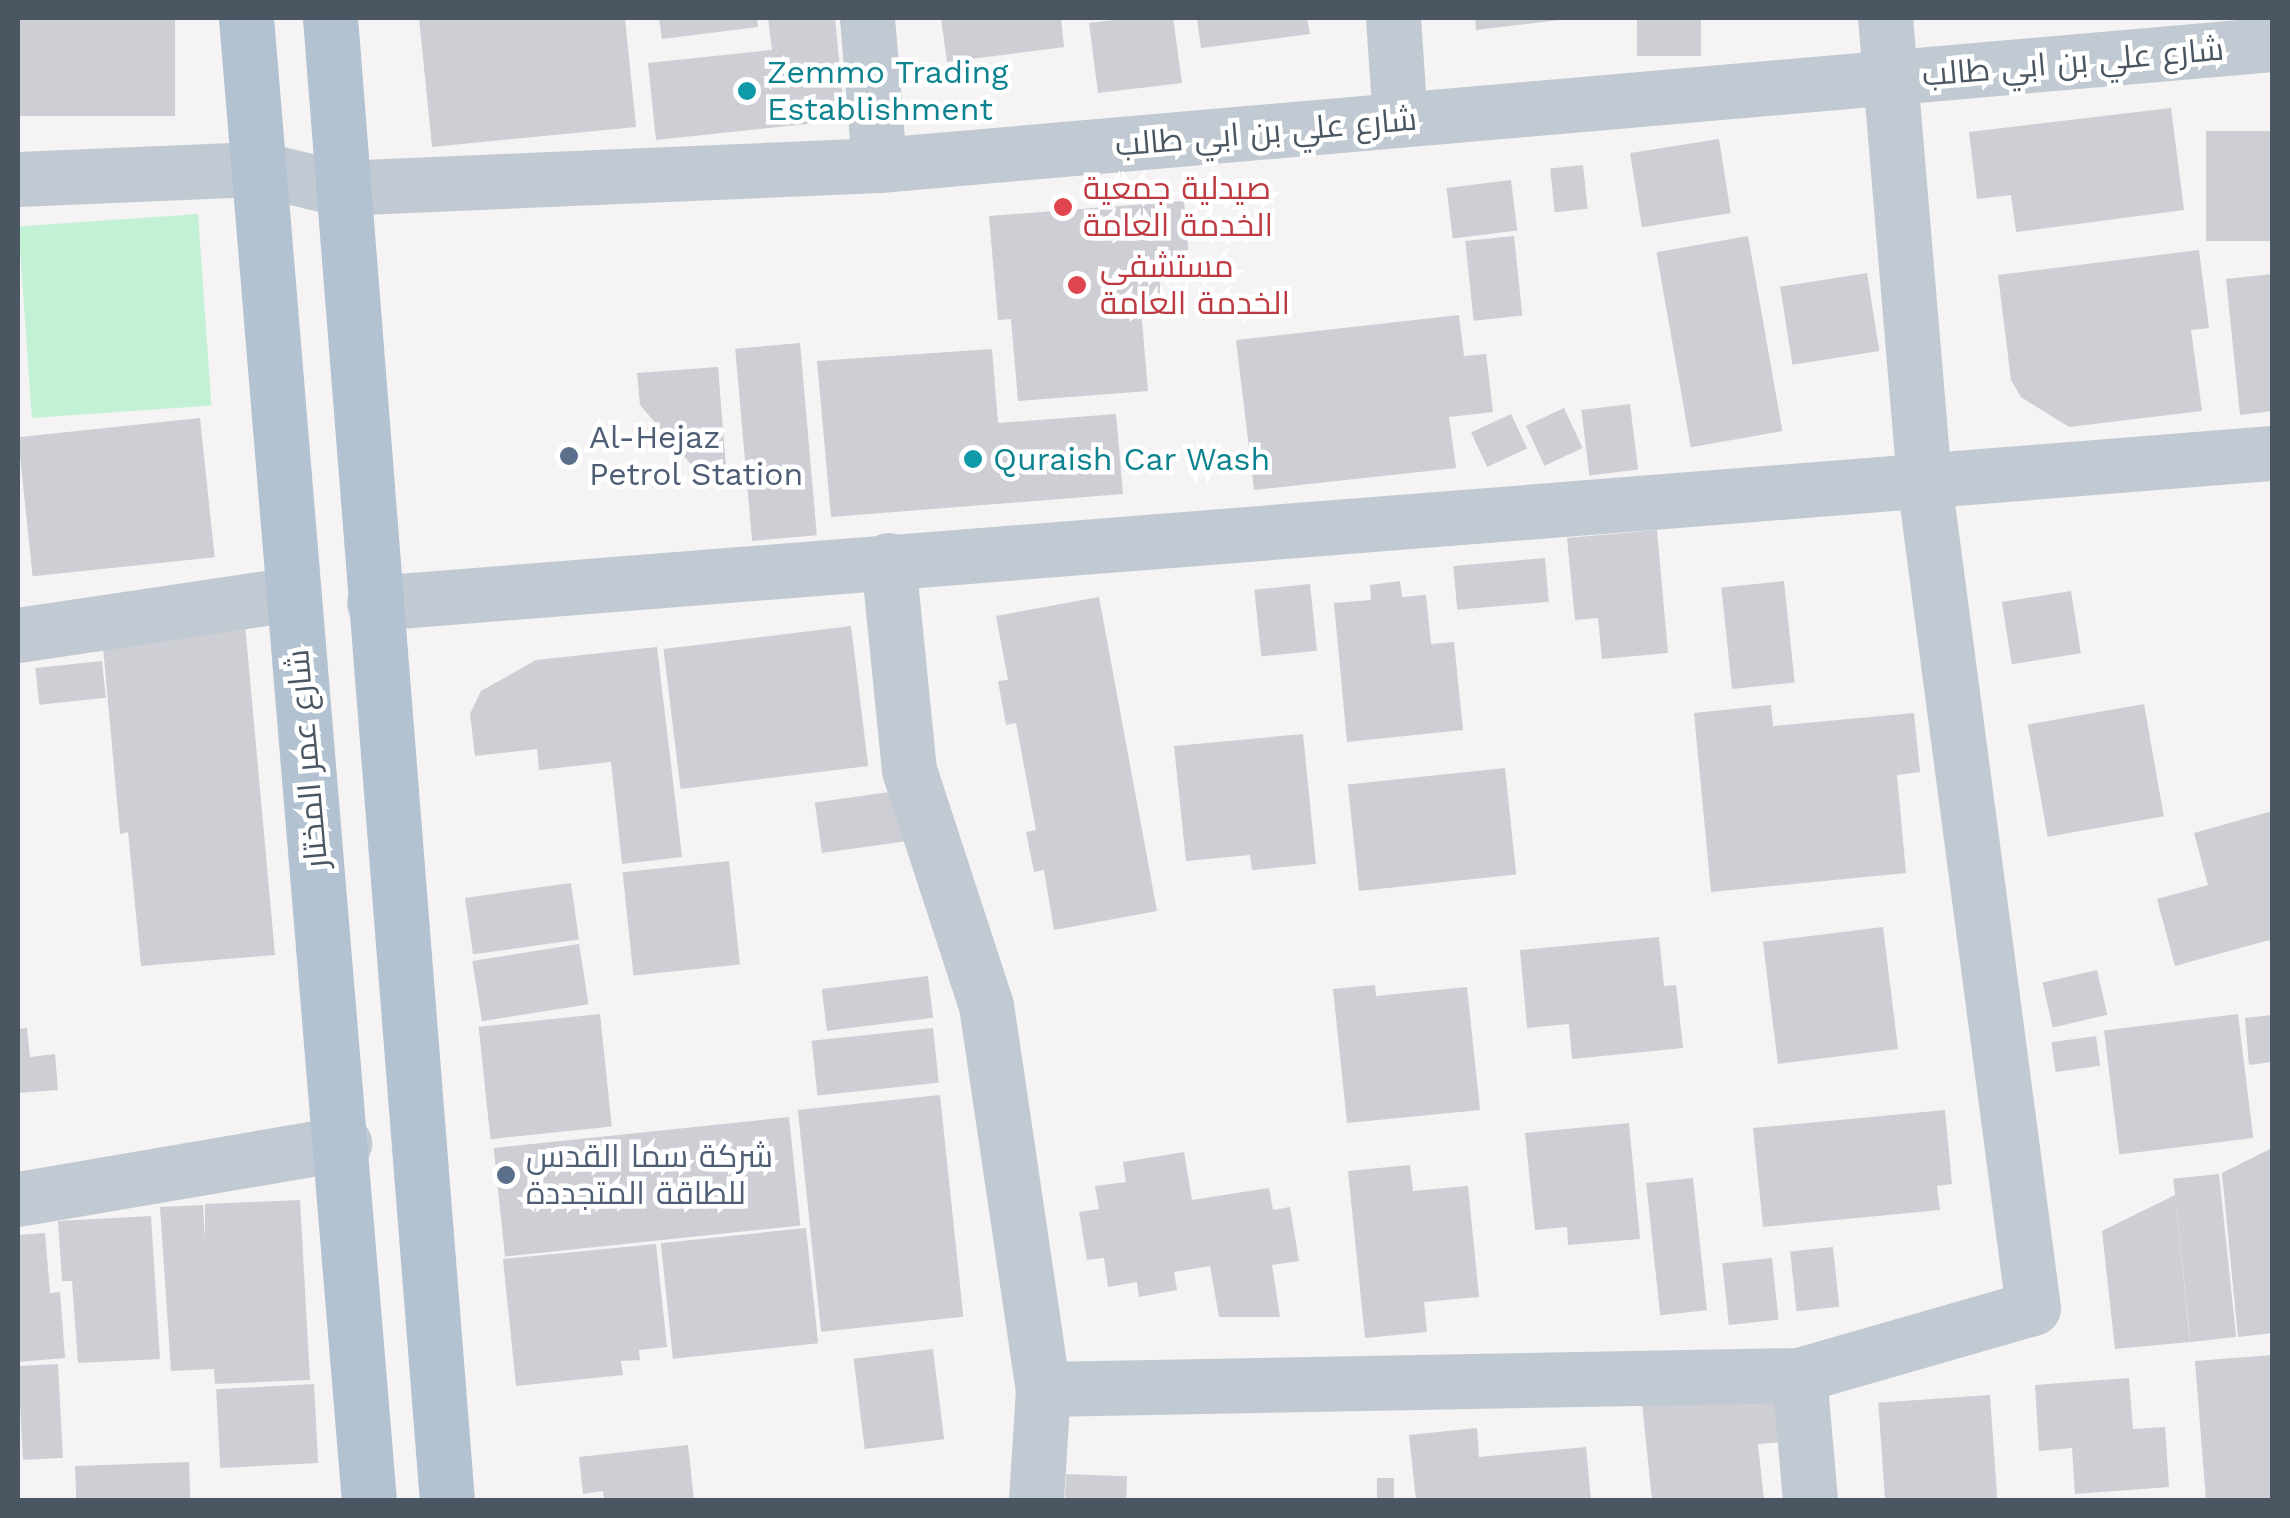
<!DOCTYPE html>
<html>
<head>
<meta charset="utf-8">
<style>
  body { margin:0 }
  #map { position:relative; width:2290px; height:1518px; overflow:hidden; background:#f5f3f3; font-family:"Work Sans",Cairo,sans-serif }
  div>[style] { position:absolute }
  .green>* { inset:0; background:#c3f1d5; transform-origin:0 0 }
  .building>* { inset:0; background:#cdcfd5; transform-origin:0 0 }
  .minor>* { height:55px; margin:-27.5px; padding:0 27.5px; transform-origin:27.5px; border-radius:27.5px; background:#c1cad2 }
  .major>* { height:55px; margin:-27.5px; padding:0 27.5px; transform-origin:27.5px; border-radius:27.5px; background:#b3c2d1 }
  .dots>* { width:28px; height:28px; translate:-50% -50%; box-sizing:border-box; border:5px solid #fff; border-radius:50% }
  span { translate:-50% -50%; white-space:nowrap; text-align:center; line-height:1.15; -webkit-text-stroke:9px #fff; paint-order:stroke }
  .street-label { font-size:32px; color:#4a5661 }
  .culture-label { font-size:32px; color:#0d838f }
  .left { translate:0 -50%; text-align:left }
  .health-label { font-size:32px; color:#be3a42 }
  .service-label { font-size:32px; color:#4e5e75 }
  .frame { position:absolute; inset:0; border:20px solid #4a5661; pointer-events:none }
</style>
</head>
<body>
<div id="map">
  <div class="green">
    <div style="left:198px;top:214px;width:192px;height:180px;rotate:86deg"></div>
  </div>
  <div class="building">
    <div style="left:18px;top:18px;width:157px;height:98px"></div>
    <div style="clip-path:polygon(419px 18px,625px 18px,636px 127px,432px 147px)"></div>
    <div style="clip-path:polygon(659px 18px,757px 18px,758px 27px,662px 39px)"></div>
    <div style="clip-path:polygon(768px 18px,835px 18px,845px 120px,656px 140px,648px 63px,772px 50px)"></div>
    <div style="clip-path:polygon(941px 18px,1061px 18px,1064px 47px,947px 62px)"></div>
    <div style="clip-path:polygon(1130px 18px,1173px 18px,1182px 83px,1098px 93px,1089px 23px)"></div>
    <div style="clip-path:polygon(1197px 18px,1307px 18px,1310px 34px,1201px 48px)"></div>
    <div style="clip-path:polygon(1475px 18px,1559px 18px,1560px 20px,1476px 30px)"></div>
    <div style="left:1637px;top:18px;width:64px;height:38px"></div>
    <div style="clip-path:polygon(2171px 108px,2184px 210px,2016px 232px,2011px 195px,1977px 199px,1969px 132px)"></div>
    <div style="left:2272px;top:131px;width:110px;height:66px;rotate:90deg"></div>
    <div style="left:1719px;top:139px;width:75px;height:90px;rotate:81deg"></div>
    <div style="left:1583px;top:165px;width:44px;height:33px;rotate:84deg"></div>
    <div style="left:1511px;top:180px;width:51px;height:65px;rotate:83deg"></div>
    <div style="clip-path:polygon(1184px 201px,1189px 259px,1158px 261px,1162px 308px,1141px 309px,1148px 391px,1018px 401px,1011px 319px,998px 320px,989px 216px)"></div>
    <div style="left:1514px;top:236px;width:80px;height:49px;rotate:84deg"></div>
    <div style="left:1748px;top:236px;width:198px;height:93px;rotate:80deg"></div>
    <div style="clip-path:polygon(2199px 250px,2209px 328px,2191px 330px,2202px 411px,2069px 427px,2021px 397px,2011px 380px,1998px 275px)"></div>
    <div style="left:1867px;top:273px;width:79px;height:88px;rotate:81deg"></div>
    <div style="clip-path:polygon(2272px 274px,2272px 411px,2240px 415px,2226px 279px)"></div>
    <div style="clip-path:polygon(1459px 315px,1464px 356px,1486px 354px,1493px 412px,1449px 417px,1456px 468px,1254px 490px,1236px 340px)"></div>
    <div style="left:800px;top:343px;width:193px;height:65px;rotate:85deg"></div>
    <div style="clip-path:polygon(992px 349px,998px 423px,1116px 414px,1123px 494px,831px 517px,817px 361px)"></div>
    <div style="clip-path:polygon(718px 367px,726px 467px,695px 469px,640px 405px,637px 373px)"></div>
    <div style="left:1630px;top:404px;width:66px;height:49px;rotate:83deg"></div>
    <div style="left:1564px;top:408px;width:44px;height:42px;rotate:65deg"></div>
    <div style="left:1511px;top:414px;width:38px;height:44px;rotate:65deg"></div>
    <div style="left:200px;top:418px;width:140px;height:183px;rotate:84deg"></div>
    <div style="clip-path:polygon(1657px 530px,1668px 653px,1602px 659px,1598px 618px,1575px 620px,1567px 538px)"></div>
    <div style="left:1545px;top:558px;width:44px;height:92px;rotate:85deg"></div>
    <div style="clip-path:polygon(1400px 581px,1402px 597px,1426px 595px,1431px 644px,1454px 642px,1463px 730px,1347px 742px,1334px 603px,1371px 600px,1370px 585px)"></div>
    <div style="left:1784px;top:581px;width:102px;height:63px;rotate:84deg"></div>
    <div style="left:1310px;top:584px;width:67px;height:56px;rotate:84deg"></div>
    <div style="left:2071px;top:591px;width:63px;height:70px;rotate:81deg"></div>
    <div style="clip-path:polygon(1099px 597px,1157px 911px,1054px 930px,1044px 870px,1034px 872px,1026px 832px,1036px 830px,1016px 723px,1006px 725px,998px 681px,1008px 680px,996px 616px)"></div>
    <div style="clip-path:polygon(245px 624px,275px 955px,141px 966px,128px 832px,120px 834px,102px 636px)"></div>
    <div style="left:851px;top:626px;width:141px;height:189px;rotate:83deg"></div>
    <div style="clip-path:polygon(657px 647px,682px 857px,622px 864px,611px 762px,539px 770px,537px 749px,475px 756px,470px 714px,481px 691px,536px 660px)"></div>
    <div style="left:102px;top:661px;width:37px;height:67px;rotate:84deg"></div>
    <div style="left:2144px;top:704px;width:114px;height:118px;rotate:80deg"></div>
    <div style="clip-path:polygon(1771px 705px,1773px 726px,1914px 713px,1920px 772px,1897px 775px,1906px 873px,1711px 892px,1694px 713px)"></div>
    <div style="clip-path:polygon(1303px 734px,1316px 864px,1252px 870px,1250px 855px,1186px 861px,1174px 746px)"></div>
    <div style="left:1505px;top:768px;width:107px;height:158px;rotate:84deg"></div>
    <div style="left:897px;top:791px;width:51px;height:83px;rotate:82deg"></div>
    <div style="clip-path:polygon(2272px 811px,2272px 950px,2269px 940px,2175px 966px,2157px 899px,2208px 885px,2194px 833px)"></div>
    <div style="left:729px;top:861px;width:104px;height:107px;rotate:84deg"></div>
    <div style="left:571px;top:883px;width:57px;height:107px;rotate:82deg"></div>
    <div style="left:1883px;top:927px;width:123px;height:121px;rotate:83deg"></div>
    <div style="clip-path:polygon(1659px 937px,1664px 986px,1676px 985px,1683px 1048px,1572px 1059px,1569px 1024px,1527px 1028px,1520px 950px)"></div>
    <div style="left:579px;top:944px;width:61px;height:108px;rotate:81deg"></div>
    <div style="left:2097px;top:970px;width:46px;height:56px;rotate:77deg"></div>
    <div style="left:928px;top:976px;width:42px;height:107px;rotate:83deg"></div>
    <div style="clip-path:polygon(1375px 985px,1376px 996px,1467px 987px,1480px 1110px,1347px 1123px,1333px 989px)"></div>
    <div style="left:600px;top:1014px;width:113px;height:122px;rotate:84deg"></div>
    <div style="left:2238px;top:1014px;width:125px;height:135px;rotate:83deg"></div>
    <div style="clip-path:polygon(2272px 1015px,2272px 1062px,2249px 1065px,2245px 1018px)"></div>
    <div style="clip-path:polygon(27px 1028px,30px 1057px,55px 1054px,58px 1090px,18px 1093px,18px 1029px)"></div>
    <div style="left:933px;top:1028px;width:55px;height:122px;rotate:84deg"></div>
    <div style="left:2096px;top:1036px;width:30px;height:45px;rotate:82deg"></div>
    <div style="left:940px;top:1095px;width:223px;height:143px;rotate:84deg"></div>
    <div style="clip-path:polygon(1945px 1110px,1952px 1184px,1937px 1186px,1940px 1210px,1763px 1227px,1753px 1128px)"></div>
    <div style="left:789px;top:1117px;width:109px;height:297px;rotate:84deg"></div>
    <div style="clip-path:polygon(1629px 1123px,1640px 1239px,1568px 1245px,1567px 1227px,1535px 1230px,1525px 1133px)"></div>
    <div style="clip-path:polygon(2272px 1148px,2272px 1333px,2238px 1337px,2222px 1173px)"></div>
    <div style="clip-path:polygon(1184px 1152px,1192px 1200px,1269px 1188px,1273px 1210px,1290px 1207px,1299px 1261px,1272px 1265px,1280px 1317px,1219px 1317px,1210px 1266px,1174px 1272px,1177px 1290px,1139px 1297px,1137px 1282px,1108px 1287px,1104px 1258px,1087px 1260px,1079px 1212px,1099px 1209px,1095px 1186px,1126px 1182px,1123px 1162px)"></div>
    <div style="clip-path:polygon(1410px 1165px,1413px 1191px,1468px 1186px,1479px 1297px,1424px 1302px,1427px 1332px,1365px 1338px,1348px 1171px)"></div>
    <div style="left:2219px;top:1174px;width:164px;height:46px;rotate:84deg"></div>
    <div style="left:1693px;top:1178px;width:133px;height:47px;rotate:84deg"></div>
    <div style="clip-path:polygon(2175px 1195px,2190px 1342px,2115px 1349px,2102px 1231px)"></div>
    <div style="clip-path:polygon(300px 1200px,310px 1380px,215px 1384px,214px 1369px,171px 1371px,160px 1207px,203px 1205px,205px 1241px,205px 1204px)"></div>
    <div style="clip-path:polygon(151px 1216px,160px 1359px,78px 1363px,72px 1281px,62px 1281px,58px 1221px)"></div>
    <div style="left:806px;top:1228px;width:116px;height:146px;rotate:84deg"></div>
    <div style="clip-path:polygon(45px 1233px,50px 1293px,60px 1292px,65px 1358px,18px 1362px,18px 1235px)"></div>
    <div style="clip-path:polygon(656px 1244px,667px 1347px,639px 1350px,640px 1360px,621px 1361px,623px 1375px,516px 1386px,503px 1259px)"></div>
    <div style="left:1833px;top:1247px;width:60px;height:43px;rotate:84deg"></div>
    <div style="left:1772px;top:1258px;width:62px;height:50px;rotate:84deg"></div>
    <div style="left:933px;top:1349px;width:91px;height:80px;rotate:83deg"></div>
    <div style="clip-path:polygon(2272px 1355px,2272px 1500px,2206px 1500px,2195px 1361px)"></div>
    <div style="left:58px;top:1364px;width:94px;height:40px;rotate:87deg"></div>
    <div style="clip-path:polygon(2129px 1378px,2133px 1429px,2165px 1427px,2169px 1487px,2075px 1494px,2072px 1448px,2039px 1451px,2035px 1385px)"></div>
    <div style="left:314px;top:1384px;width:79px;height:98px;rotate:87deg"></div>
    <div style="clip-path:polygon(1780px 1389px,1785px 1442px,1758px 1444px,1764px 1500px,1652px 1500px,1642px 1403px)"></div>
    <div style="left:1990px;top:1395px;width:105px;height:112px;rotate:86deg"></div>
    <div style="clip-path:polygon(1477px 1428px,1479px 1457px,1586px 1447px,1591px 1500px,1416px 1500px,1409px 1435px)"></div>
    <div style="clip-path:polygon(688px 1445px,694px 1500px,604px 1500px,603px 1491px,583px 1494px,579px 1457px)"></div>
    <div style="left:189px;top:1462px;width:38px;height:114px;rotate:88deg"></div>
    <div style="left:1066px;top:1474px;width:61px;height:26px;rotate:2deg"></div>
    <div style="left:1377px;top:1478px;width:17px;height:22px"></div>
  </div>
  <div class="minor">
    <div style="left:867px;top:18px;width:147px;rotate:85.3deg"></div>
    <div style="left:1393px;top:18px;width:102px;rotate:86.1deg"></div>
    <div style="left:18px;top:179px;width:241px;rotate:-2.4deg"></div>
    <div style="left:259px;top:169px;width:82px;rotate:13.4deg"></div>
    <div style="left:339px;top:188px;width:540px;rotate:-2.44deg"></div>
    <div style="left:879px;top:165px;width:1398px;rotate:-4.96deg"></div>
    <div style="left:888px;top:560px;width:211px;rotate:84.3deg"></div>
    <div style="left:909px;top:770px;width:247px;rotate:71.9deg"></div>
    <div style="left:986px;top:1005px;width:388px;rotate:81.6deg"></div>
    <div style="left:1043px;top:1389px;width:111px;rotate:93.6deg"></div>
    <div style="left:374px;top:603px;width:1904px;rotate:-4.52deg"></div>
    <div style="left:18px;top:635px;width:276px;rotate:-8.5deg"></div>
    <div style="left:18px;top:1199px;width:331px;rotate:-9.7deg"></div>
    <div style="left:1043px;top:1389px;width:756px;rotate:-1.06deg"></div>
    <div style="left:1810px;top:1500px;width:125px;rotate:-95deg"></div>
    <div style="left:1799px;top:1375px;width:243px;rotate:-16deg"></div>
    <div style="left:2033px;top:1308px;width:834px;rotate:-97.51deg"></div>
    <div style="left:1924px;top:481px;width:465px;rotate:-94.8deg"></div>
  </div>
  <div class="major">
    <div style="left:246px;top:18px;width:1487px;rotate:85.26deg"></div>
    <div style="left:330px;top:18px;width:1487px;rotate:85.49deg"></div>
  </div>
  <div class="dots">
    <div style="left:747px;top:91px;background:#0f9aa8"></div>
    <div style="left:1063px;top:207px;background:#e0444e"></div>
    <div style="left:1077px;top:285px;background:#e0444e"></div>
    <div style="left:569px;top:456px;background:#5c6f8a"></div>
    <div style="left:973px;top:459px;background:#0f9aa8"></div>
    <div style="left:506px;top:1175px;background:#5c6f8a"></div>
  </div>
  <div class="street-label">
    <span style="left:2073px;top:62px;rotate:-5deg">شارع علي بن ابي طالب</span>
    <span style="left:1266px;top:132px;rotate:-5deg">شارع علي بن ابي طالب</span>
    <span style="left:307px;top:759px;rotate:-95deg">شارع عمر المختار</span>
  </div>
  <div class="culture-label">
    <span class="left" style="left:767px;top:91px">Zemmo Trading<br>Establishment</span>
    <span class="left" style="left:993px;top:459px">Quraish Car Wash</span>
  </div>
  <div class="health-label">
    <span class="left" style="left:1083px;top:207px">صيدلية جمعية<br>الخدمة العامة</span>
    <span class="left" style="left:1100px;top:285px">مستشفى<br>الخدمة العامة</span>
  </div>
  <div class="service-label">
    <span class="left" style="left:589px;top:456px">Al-Hejaz<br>Petrol Station</span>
    <span class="left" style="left:526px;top:1175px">شركة سما القدس<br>للطاقة المتجددة</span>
  </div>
  <div class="frame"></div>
</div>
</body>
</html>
